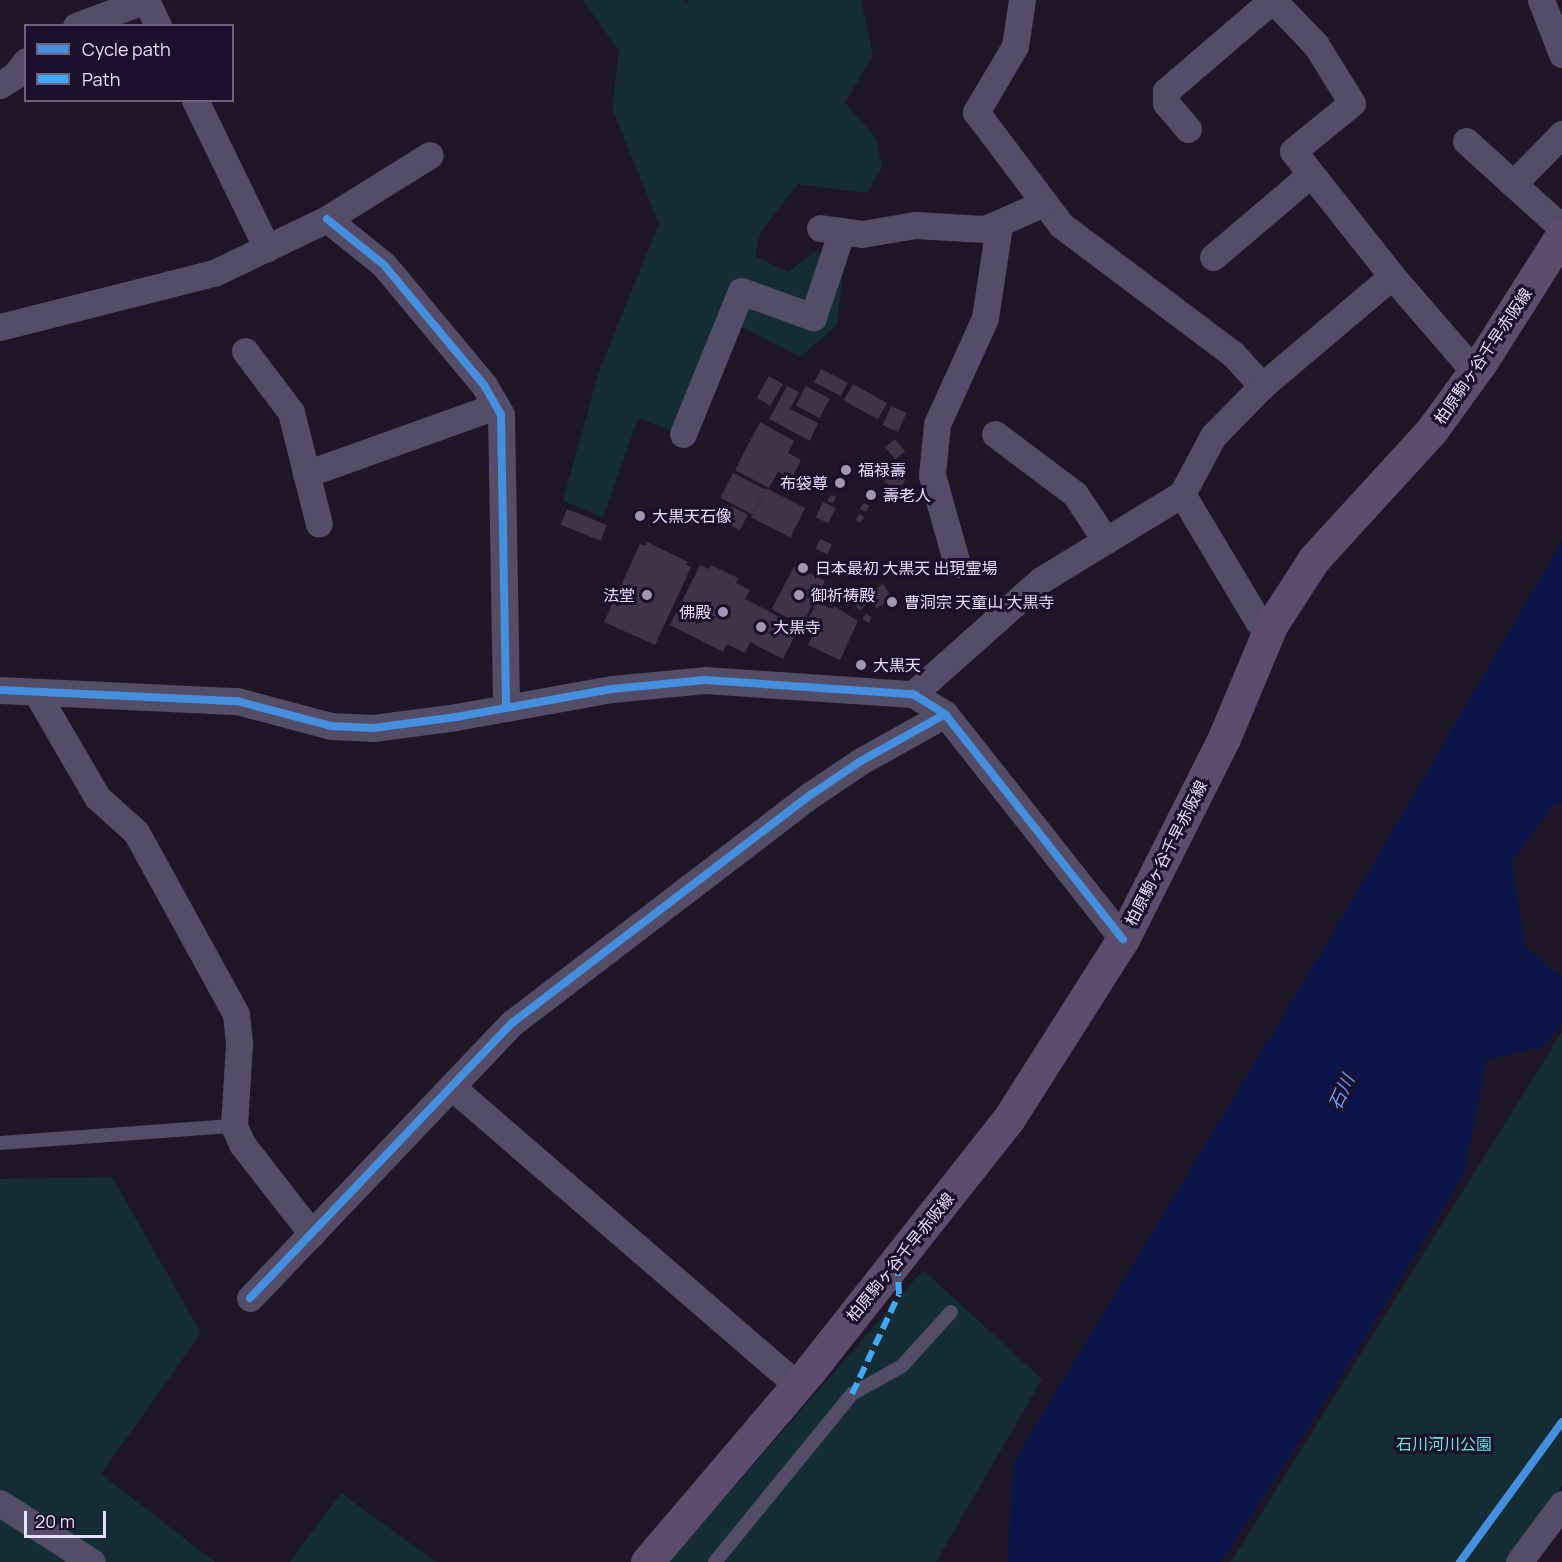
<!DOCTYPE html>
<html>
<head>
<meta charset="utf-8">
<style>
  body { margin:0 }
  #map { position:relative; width:1562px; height:1562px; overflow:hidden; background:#1d1727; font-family:Manrope,"Noto Sans JP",sans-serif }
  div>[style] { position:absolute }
  .green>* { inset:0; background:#152e35 }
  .water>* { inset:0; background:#0c154a }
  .building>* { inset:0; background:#3d3648; transform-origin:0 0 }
  .service>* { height:14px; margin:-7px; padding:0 7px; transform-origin:7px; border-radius:7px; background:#534d67 }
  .minor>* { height:27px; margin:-13.5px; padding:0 13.5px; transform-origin:13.5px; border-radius:13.5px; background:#534d67 }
  .primary>* { height:33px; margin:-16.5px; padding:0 16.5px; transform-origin:16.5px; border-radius:16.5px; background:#5d4d6c }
  .quiet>* { height:6px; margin-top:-3px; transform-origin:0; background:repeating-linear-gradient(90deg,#3fa9f5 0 12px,transparent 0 18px) }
  .cycleway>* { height:8px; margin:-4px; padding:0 4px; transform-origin:4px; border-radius:4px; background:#468fdf }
  .dots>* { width:16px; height:16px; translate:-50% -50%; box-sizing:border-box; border:3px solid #1b112d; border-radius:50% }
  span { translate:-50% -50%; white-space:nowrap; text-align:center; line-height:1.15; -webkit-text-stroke:6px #1b112d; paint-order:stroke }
  .street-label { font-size:16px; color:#e7ddff }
  .poi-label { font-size:16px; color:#e7ddff }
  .left { translate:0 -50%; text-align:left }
  .right { translate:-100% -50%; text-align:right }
  .park-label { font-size:16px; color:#63e4dd }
  .water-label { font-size:18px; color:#6b9eff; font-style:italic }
  .legend { position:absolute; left:24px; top:24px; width:210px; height:78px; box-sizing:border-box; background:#1b112d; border:2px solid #6d6381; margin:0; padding:8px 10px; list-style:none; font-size:18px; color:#e7ddff }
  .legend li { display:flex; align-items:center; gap:12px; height:30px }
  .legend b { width:30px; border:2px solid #6d6381 }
  .scale { position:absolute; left:24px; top:1511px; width:82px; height:27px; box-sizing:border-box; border:3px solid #e7ddff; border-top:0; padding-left:8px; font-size:18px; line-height:21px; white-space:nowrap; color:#e7ddff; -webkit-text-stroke:4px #1b112d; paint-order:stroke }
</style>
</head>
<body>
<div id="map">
  <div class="green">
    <div style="clip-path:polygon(583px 0,683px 0,686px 4px,688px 0,861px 0,873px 55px,845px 103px,876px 138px,882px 167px,867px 193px,798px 184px,760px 233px,755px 256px,788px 272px,816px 251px,843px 268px,837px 325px,800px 357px,720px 316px,675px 432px,638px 418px,603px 517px,563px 501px,599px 371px,659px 224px,612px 108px,619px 51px)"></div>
    <div style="clip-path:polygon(1562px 1032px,1562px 1486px,1506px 1562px,1231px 1562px)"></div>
    <div style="clip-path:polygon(112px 1177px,201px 1333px,101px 1474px,215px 1562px,0 1562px,0 1179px)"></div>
    <div style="clip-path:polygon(923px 1270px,1042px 1379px,936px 1562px,669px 1562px)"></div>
    <div style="clip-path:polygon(341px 1493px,436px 1562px,290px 1562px)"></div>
  </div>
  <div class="water">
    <div style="clip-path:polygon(1562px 541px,1562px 802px,1552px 807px,1512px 861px,1525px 946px,1562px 977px,1562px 1024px,1544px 1046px,1487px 1059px,1464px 1174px,1344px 1372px,1221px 1562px,1008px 1562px,1013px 1463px,1324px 948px)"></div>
  </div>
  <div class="building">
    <div style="left:821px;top:369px;width:30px;height:15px;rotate:27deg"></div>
    <div style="left:769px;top:376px;width:16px;height:25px;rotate:30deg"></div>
    <div style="left:853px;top:384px;width:39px;height:19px;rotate:29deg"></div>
    <div style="clip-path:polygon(787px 386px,799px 392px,790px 409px,818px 423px,810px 441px,769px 419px)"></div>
    <div style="left:806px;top:386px;width:27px;height:22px;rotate:28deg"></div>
    <div style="left:891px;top:406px;width:17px;height:21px;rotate:24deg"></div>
    <div style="clip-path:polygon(760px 422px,794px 441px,788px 453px,801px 460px,791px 479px,778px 472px,769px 488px,735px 470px)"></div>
    <div style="left:895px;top:439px;width:16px;height:13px;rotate:50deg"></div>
    <div style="left:845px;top:466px;width:6px;height:7px;rotate:31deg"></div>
    <div style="left:892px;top:466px;width:18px;height:18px;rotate:27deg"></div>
    <div style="left:733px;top:473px;width:36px;height:28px;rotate:27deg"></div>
    <div style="left:838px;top:479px;width:7px;height:7px;rotate:27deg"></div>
    <div style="left:766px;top:488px;width:44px;height:33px;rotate:27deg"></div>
    <div style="clip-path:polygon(869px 490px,875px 494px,872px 499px,866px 497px)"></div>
    <div style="clip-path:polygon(831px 495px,836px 497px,833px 503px,827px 501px)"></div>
    <div style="left:823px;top:502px;width:14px;height:17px;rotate:25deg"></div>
    <div style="clip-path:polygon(864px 503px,869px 506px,866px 512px,860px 509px)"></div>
    <div style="left:731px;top:506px;width:19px;height:17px;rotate:28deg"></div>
    <div style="left:567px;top:509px;width:43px;height:17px;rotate:22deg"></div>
    <div style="left:859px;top:514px;width:6px;height:7px;rotate:31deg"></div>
    <div style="left:820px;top:539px;width:13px;height:11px;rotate:23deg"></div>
    <div style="clip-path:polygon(647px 542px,688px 562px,686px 565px,691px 567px,655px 645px,604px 622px,640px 544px,645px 546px)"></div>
    <div style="clip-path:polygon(700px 565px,709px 569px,711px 565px,738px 578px,736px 583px,750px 590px,745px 599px,799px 627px,783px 659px,750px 642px,745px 653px,727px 644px,723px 652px,670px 625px)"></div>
    <div style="left:795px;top:565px;width:34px;height:50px;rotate:28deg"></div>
    <div style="left:883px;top:584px;width:17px;height:19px;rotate:57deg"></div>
    <div style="left:859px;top:594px;width:13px;height:10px;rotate:51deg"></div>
    <div style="clip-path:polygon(816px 603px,833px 609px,834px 606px,858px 621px,840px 660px,808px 645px,819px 622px,809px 618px)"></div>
    <div style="clip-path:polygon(866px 614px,872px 617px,869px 623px,862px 619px)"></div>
  </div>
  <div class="service">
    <div style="left:0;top:1143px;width:235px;rotate:-4.2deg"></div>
    <div style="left:715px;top:1562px;width:217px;rotate:-50.8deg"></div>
    <div style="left:852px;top:1394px;width:57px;rotate:-29.2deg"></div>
    <div style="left:902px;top:1366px;width:73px;rotate:-47.8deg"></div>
  </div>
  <div class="minor">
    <div style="left:1022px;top:0;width:47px;rotate:98.7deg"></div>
    <div style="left:1015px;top:46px;width:77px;rotate:120.6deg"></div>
    <div style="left:976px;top:112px;width:141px;rotate:53deg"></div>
    <div style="left:1061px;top:225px;width:215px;rotate:36.9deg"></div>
    <div style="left:1233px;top:354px;width:43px;rotate:47.8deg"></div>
    <div style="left:1273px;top:0;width:62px;rotate:46.3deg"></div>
    <div style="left:1316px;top:45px;width:68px;rotate:58.2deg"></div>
    <div style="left:1352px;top:103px;width:76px;rotate:140.9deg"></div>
    <div style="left:1293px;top:151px;width:159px;rotate:51.6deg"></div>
    <div style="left:1392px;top:276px;width:127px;rotate:49.2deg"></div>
    <div style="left:1541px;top:0;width:58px;rotate:68.7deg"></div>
    <div style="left:76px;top:26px;width:75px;rotate:-20.4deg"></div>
    <div style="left:146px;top:0;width:29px;rotate:65deg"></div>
    <div style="left:0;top:85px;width:17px;rotate:-33deg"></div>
    <div style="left:14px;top:76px;width:19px;rotate:-51deg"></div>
    <div style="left:195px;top:100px;width:165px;rotate:64.1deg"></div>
    <div style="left:1188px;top:129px;width:34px;rotate:-130deg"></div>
    <div style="left:1166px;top:103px;width:12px;rotate:-90deg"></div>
    <div style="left:1166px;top:91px;width:140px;rotate:-40.6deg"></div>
    <div style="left:1466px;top:141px;width:130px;rotate:42.2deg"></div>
    <div style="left:1513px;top:184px;width:70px;rotate:-45.6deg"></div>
    <div style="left:327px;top:219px;width:73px;rotate:38.9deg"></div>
    <div style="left:384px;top:265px;width:156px;rotate:50.2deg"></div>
    <div style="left:484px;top:385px;width:34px;rotate:60deg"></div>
    <div style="left:501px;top:415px;width:293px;rotate:89deg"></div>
    <div style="left:820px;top:228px;width:42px;rotate:8.1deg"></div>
    <div style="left:862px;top:234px;width:54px;rotate:-9.6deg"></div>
    <div style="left:915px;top:225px;width:70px;rotate:3.3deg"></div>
    <div style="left:985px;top:229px;width:64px;rotate:-23.8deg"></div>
    <div style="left:1213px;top:257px;width:128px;rotate:-40.3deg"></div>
    <div style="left:0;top:327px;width:221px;rotate:-14.2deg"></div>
    <div style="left:214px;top:273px;width:125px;rotate:-25.5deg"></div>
    <div style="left:327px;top:219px;width:121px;rotate:-31.9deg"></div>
    <div style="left:245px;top:351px;width:76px;rotate:53deg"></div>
    <div style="left:291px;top:412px;width:115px;rotate:76deg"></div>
    <div style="left:683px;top:434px;width:154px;rotate:-67.9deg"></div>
    <div style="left:741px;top:291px;width:77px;rotate:19.9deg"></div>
    <div style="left:813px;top:317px;width:91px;rotate:-71.4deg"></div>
    <div style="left:995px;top:434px;width:100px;rotate:36.9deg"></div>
    <div style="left:1075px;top:494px;width:56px;rotate:56.6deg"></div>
    <div style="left:306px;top:474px;width:202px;rotate:-19.7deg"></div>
    <div style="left:957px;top:564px;width:92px;rotate:-105.7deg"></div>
    <div style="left:932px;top:475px;width:51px;rotate:-84.4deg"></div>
    <div style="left:937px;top:424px;width:116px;rotate:-65.6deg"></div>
    <div style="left:985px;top:318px;width:94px;rotate:-81.4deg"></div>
    <div style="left:1272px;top:624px;width:14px;rotate:-168deg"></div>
    <div style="left:1258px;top:621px;width:148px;rotate:-120.9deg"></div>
    <div style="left:1182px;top:494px;width:66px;rotate:-61.9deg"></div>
    <div style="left:1213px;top:436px;width:70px;rotate:-45.6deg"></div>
    <div style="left:1262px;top:386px;width:170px;rotate:-40.2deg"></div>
    <div style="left:0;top:690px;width:237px;rotate:2.7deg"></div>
    <div style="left:237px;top:701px;width:97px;rotate:14.9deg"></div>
    <div style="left:331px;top:726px;width:42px;rotate:2.7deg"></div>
    <div style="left:373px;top:728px;width:84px;rotate:-7.5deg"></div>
    <div style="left:456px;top:717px;width:158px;rotate:-10.2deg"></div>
    <div style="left:612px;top:689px;width:93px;rotate:-5.5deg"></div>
    <div style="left:705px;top:680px;width:208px;rotate:3.9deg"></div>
    <div style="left:913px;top:694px;width:38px;rotate:32deg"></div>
    <div style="left:945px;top:714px;width:287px;rotate:51.7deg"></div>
    <div style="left:36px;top:692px;width:121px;rotate:59.8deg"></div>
    <div style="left:97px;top:797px;width:52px;rotate:41.9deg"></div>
    <div style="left:136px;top:832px;width:208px;rotate:61.2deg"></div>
    <div style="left:236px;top:1014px;width:30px;rotate:84deg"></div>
    <div style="left:239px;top:1044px;width:82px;rotate:93.5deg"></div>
    <div style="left:234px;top:1126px;width:20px;rotate:66deg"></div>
    <div style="left:242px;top:1144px;width:114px;rotate:52.1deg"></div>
    <div style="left:913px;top:694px;width:171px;rotate:-41.7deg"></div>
    <div style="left:1041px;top:580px;width:165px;rotate:-31.4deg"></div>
    <div style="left:453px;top:1088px;width:454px;rotate:40.8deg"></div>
    <div style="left:250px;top:1298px;width:380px;rotate:-46.4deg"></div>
    <div style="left:512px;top:1023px;width:377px;rotate:-37.4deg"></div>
    <div style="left:812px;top:794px;width:59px;rotate:-34deg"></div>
    <div style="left:861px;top:761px;width:96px;rotate:-29.2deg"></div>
    <div style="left:0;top:1503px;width:109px;rotate:32.7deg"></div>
    <div style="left:1519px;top:1562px;width:72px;rotate:-53.4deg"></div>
  </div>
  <div class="primary">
    <div style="left:647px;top:1562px;width:253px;rotate:-49.6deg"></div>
    <div style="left:811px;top:1369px;width:318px;rotate:-51.7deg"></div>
    <div style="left:1008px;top:1120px;width:214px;rotate:-57.6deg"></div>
    <div style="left:1123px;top:939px;width:225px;rotate:-63.3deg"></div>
    <div style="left:1224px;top:738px;width:124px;rotate:-67.2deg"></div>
    <div style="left:1272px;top:624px;width:77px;rotate:-57.1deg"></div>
    <div style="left:1314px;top:559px;width:175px;rotate:-47.5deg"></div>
    <div style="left:1432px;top:430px;width:82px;rotate:-54deg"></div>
    <div style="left:1480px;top:364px;width:153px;rotate:-57.6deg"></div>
  </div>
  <div class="quiet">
    <div style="left:852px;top:1394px;width:110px;rotate:-64.8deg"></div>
    <div style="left:899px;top:1294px;width:33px;rotate:-93deg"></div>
  </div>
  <div class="cycleway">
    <div style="left:327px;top:219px;width:73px;rotate:38.9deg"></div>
    <div style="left:384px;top:265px;width:156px;rotate:50.2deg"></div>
    <div style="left:484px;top:385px;width:34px;rotate:60deg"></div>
    <div style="left:501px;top:415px;width:293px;rotate:89deg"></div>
    <div style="left:0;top:690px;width:237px;rotate:2.7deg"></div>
    <div style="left:237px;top:701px;width:97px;rotate:14.9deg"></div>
    <div style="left:331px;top:726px;width:42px;rotate:2.7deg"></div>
    <div style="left:373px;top:728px;width:84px;rotate:-7.5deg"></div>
    <div style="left:456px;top:717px;width:158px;rotate:-10.2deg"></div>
    <div style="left:612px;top:689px;width:93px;rotate:-5.5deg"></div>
    <div style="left:705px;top:680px;width:208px;rotate:3.9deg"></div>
    <div style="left:913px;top:694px;width:38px;rotate:32deg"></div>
    <div style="left:945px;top:714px;width:287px;rotate:51.7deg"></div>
    <div style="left:250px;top:1298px;width:380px;rotate:-46.4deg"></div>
    <div style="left:512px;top:1023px;width:377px;rotate:-37.4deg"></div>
    <div style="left:812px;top:794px;width:59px;rotate:-34deg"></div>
    <div style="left:861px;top:761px;width:96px;rotate:-29.2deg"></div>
    <div style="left:1460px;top:1562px;width:173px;rotate:-53.9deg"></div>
  </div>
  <div class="dots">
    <div style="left:846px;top:470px;background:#a098b3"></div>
    <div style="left:840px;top:483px;background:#a098b3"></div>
    <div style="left:871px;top:495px;background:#a098b3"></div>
    <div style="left:640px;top:516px;background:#a098b3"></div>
    <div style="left:803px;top:568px;background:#a098b3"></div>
    <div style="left:647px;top:595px;background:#a098b3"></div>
    <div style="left:799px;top:595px;background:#a098b3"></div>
    <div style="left:892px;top:602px;background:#a098b3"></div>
    <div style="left:723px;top:612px;background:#a098b3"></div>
    <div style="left:761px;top:627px;background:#a098b3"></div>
    <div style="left:861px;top:665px;background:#a098b3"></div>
  </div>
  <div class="street-label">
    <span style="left:1483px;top:356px;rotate:-56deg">柏原駒ヶ谷千早赤阪線</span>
    <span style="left:1166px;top:853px;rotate:-63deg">柏原駒ヶ谷千早赤阪線</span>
    <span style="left:900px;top:1257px;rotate:-51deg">柏原駒ヶ谷千早赤阪線</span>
  </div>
  <div class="poi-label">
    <span class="left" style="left:858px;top:470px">福禄壽</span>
    <span class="right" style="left:828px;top:483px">布袋尊</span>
    <span class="left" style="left:883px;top:495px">壽老人</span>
    <span class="left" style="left:652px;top:516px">大黒天石像</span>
    <span class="left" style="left:815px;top:568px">日本最初 大黒天 出現霊場</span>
    <span class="right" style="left:635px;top:595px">法堂</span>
    <span class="left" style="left:811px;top:595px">御祈祷殿</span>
    <span class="left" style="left:904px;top:602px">曹洞宗 天童山 大黒寺</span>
    <span class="right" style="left:711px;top:612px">佛殿</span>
    <span class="left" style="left:773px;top:627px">大黒寺</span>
    <span class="left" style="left:873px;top:665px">大黒天</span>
  </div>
  <div class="park-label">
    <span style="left:1444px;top:1444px">石川河川公園</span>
  </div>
  <div class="water-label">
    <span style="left:1341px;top:1092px;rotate:-65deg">石川</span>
  </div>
  <ul class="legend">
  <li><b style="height:8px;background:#468fdf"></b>Cycle path</li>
  <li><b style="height:8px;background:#3fa9f5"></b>Path</li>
  </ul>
  <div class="scale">20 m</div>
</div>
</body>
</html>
